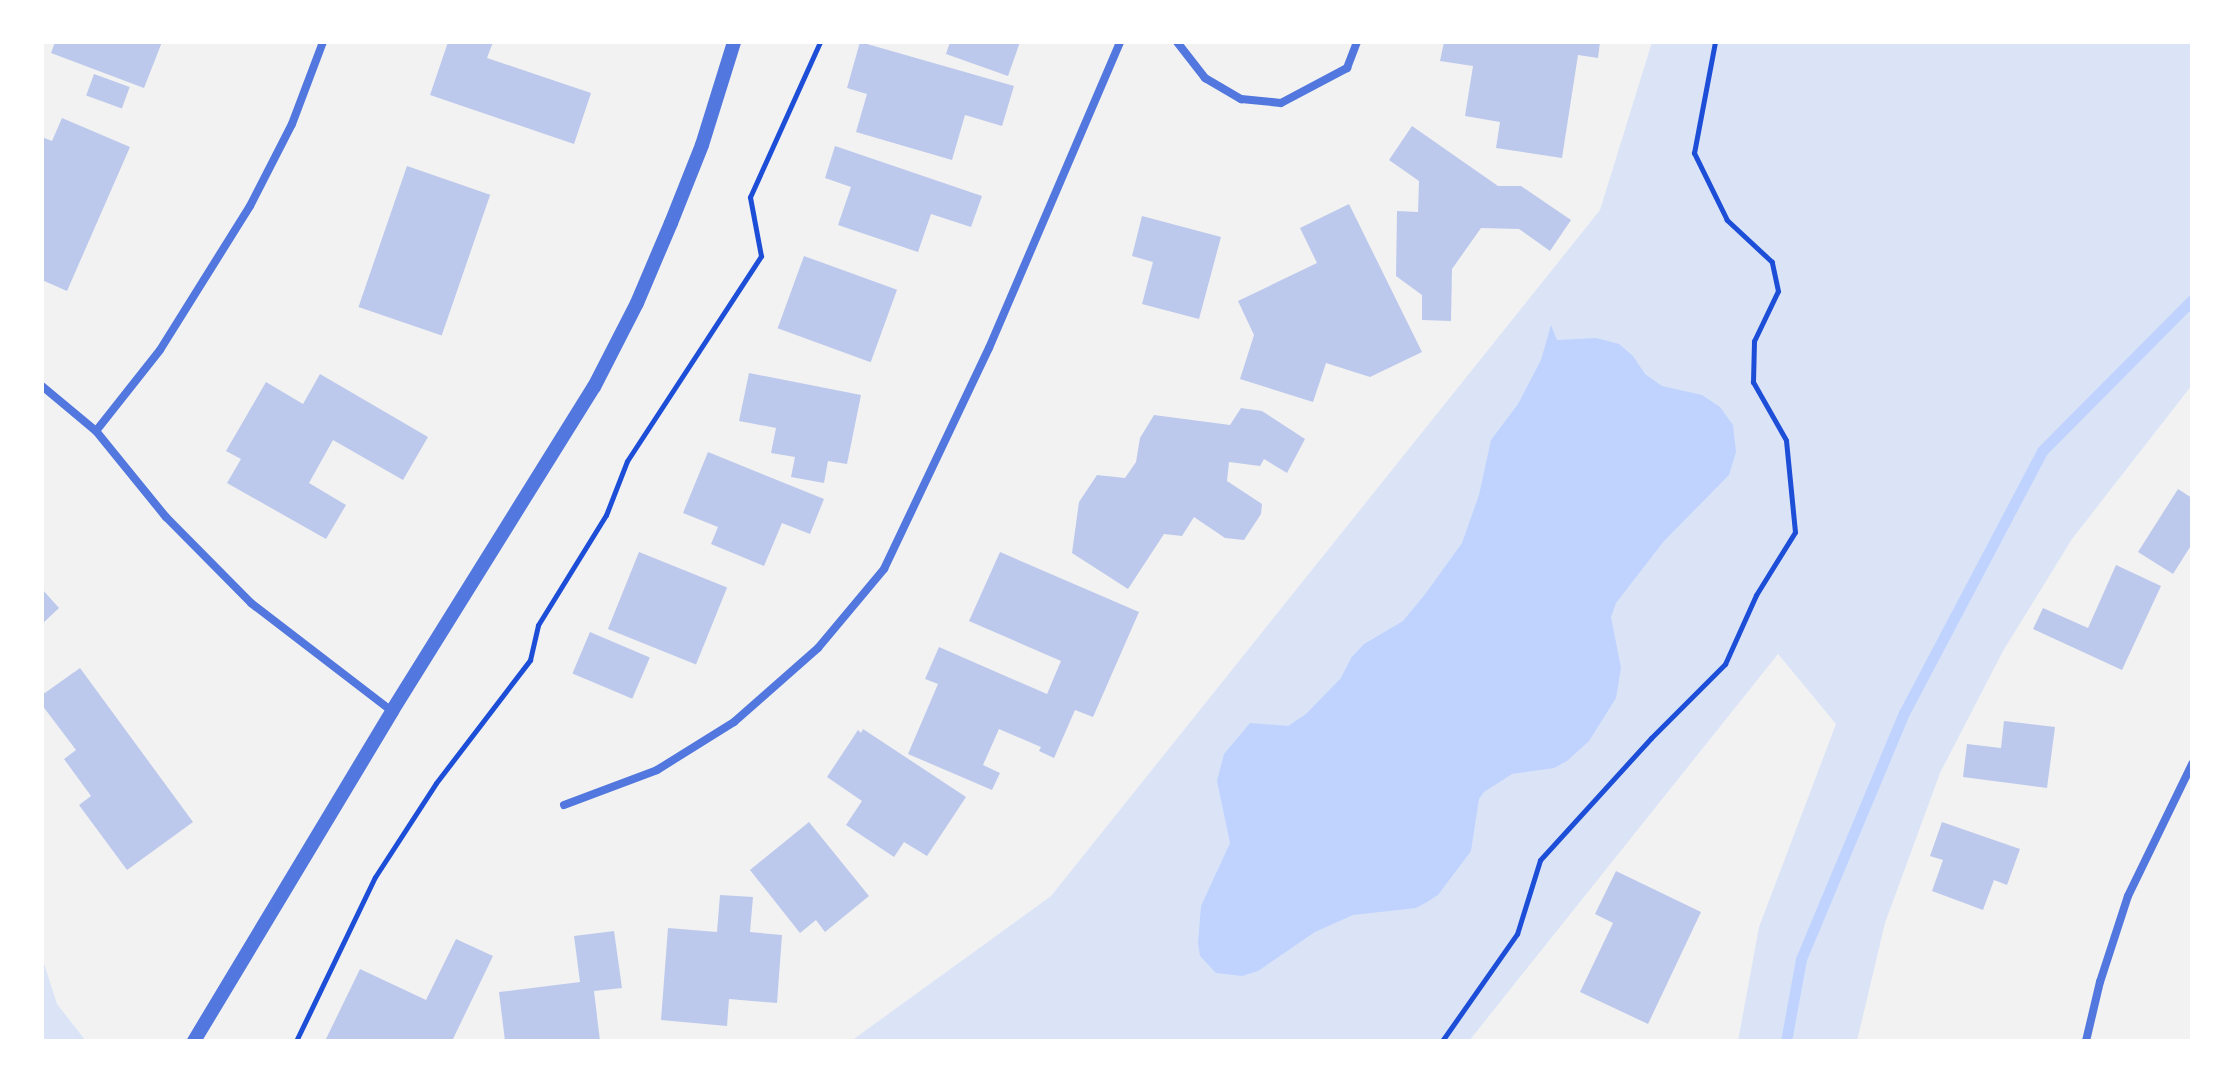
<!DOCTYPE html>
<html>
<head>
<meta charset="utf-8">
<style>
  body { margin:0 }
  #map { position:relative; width:2234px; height:1083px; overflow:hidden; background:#f2f2f2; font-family:"Zilla Slab",serif }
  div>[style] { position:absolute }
  .green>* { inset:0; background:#dbe4f7 }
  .water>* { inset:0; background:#bfd3fe }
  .stream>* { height:11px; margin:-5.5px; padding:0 5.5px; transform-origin:5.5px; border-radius:5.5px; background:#bfd3fe }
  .building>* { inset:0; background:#bdc9ec; transform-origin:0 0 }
  .path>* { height:5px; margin:-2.5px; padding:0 2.5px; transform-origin:2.5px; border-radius:2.5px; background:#1d4ed8 }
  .minor>* { height:8px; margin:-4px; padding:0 4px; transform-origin:4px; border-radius:4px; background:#5277de }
  .tertiary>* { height:14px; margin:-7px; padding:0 7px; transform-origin:7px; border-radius:7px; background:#5277de }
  span { translate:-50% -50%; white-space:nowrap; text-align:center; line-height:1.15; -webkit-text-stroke:8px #fff; paint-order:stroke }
  .frame { position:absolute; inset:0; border:44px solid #fff; pointer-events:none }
</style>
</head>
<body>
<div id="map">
  <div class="green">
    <div style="clip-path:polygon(1652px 42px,2192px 42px,2192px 385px,2072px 539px,2003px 651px,1940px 773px,1885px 923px,1857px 1041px,1738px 1041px,1759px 927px,1836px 724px,1778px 654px,1469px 1041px,851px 1041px,1051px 896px,1600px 210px)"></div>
    <div style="clip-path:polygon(42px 957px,57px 1004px,86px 1041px,42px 1041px)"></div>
  </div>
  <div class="water">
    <div style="clip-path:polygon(1551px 325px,1557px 340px,1596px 338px,1619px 344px,1633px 356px,1645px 374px,1662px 386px,1702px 395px,1720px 407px,1733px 425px,1736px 452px,1729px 475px,1664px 541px,1616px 603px,1611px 617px,1621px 668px,1616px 698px,1589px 741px,1567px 761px,1554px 768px,1512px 774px,1484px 792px,1479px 799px,1471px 851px,1438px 895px,1427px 902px,1416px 908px,1353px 915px,1315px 932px,1258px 971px,1242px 976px,1216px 973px,1200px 956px,1198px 943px,1201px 906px,1230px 843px,1217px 781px,1224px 754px,1250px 723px,1288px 726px,1306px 714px,1341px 678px,1351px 658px,1364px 644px,1403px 621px,1426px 593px,1462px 543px,1479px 495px,1491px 440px,1518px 404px,1541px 360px)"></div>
  </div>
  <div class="stream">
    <div style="left:1786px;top:1041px;width:83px;rotate:-79.6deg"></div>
    <div style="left:1801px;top:959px;width:267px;rotate:-67.3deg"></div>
    <div style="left:1904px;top:713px;width:296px;rotate:-62.2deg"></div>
    <div style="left:2042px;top:451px;width:213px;rotate:-45.2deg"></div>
  </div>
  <div class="building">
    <div style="clip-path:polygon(55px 42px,162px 42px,144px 88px,51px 53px)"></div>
    <div style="clip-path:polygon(448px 42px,493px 42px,487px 58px,591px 93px,574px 144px,430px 95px)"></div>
    <div style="clip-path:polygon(860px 42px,1014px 86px,1002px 126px,965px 115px,952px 160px,856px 132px,867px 94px,847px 88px)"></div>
    <div style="clip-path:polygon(950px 42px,1020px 42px,1008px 76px,946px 54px)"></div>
    <div style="clip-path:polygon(1444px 42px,1600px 42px,1598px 58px,1578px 55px,1562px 158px,1496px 148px,1500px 122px,1465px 116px,1473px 66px,1440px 61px)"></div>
    <div style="left:94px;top:74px;width:38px;height:23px;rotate:20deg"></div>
    <div style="clip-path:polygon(62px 118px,130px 147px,67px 291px,42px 280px,42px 137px,52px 141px)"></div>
    <div style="clip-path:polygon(1412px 126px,1498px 186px,1521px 186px,1571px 220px,1550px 251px,1519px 229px,1481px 228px,1452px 269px,1451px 321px,1422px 320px,1422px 295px,1396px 276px,1397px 211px,1418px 212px,1419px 181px,1389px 160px)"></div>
    <div style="clip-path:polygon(835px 146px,982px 196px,971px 227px,931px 214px,918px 252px,838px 225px,851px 187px,825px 178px)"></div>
    <div style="left:407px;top:166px;width:88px;height:149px;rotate:19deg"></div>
    <div style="clip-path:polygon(1349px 204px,1422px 352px,1370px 377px,1326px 363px,1313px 402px,1240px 379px,1254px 335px,1238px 301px,1317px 263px,1300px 228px)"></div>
    <div style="clip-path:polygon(1142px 216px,1221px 237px,1199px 319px,1142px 304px,1153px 262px,1132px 256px)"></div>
    <div style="left:804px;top:256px;width:99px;height:77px;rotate:20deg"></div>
    <div style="clip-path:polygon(749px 373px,861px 395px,847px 464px,828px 461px,824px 483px,791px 477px,795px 457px,771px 453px,776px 428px,739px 421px)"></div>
    <div style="clip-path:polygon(320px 374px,428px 437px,403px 480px,333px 440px,309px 483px,346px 505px,326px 539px,227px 483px,241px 459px,226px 451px,266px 382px,303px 404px)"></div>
    <div style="clip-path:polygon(1241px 408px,1262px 411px,1305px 439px,1287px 473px,1264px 459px,1260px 466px,1229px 462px,1227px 481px,1262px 504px,1261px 514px,1244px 540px,1225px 538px,1194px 517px,1182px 536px,1164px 534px,1128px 589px,1072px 553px,1079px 502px,1097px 475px,1125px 478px,1136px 462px,1140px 438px,1154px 415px,1230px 425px)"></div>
    <div style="clip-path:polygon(708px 452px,824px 499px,810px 534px,782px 523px,764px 566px,711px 544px,718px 527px,683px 513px)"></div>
    <div style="clip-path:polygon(2178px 489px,2192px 498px,2192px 544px,2173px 574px,2138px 552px)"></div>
    <div style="left:639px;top:552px;width:95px;height:83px;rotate:22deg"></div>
    <div style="clip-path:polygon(1000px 552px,1139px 612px,1093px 717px,1075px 710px,1054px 758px,1039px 751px,1041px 747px,999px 729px,983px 765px,1000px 773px,992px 790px,908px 754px,938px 684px,925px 679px,939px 647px,1047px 694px,1061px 661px,969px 621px)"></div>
    <div style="clip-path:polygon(2116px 565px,2161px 586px,2122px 670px,2033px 629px,2043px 608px,2088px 628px)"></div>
    <div style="clip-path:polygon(42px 589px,59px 608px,42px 624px)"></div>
    <div style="left:590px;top:632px;width:65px;height:45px;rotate:23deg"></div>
    <div style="clip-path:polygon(80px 668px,193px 822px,127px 870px,79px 805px,91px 796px,64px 759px,76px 750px,42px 705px,42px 695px)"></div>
    <div style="clip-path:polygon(2004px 721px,2055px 727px,2047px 788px,1963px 777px,1967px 744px,2001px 748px)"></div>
    <div style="clip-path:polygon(863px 729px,966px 797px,927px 856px,904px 842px,894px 857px,846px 825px,862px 801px,827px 777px,858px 730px,861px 733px)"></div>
    <div style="clip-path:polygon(809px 822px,869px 896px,825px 932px,816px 920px,800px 933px,750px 870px)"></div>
    <div style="clip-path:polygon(1942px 822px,2020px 849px,2007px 885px,1994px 880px,1983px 910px,1932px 891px,1943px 860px,1930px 856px)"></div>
    <div style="clip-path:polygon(1616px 871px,1701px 912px,1648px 1024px,1580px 992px,1613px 923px,1595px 914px)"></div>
    <div style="clip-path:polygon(720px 895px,753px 897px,750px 932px,782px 935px,777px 1003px,729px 999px,727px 1026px,661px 1020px,668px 928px,717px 932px)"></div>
    <div style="clip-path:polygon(614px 931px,622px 988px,594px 991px,600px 1041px,505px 1041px,499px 992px,580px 982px,574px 936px)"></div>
    <div style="clip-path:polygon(456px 939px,493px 956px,452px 1041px,325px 1041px,360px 969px,426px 1000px)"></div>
  </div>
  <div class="path">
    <div style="left:296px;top:1041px;width:182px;rotate:-64.3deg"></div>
    <div style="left:375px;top:877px;width:112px;rotate:-57deg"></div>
    <div style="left:436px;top:783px;width:155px;rotate:-52.6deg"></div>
    <div style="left:530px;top:660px;width:36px;rotate:-77deg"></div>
    <div style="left:538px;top:625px;width:129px;rotate:-58.3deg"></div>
    <div style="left:606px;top:515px;width:58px;rotate:-68.7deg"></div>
    <div style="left:627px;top:461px;width:245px;rotate:-56.8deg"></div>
    <div style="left:761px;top:256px;width:60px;rotate:-100.6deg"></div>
    <div style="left:750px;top:197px;width:170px;rotate:-65.7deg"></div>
    <div style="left:1442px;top:1041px;width:131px;rotate:-55deg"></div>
    <div style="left:1517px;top:934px;width:77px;rotate:-72.7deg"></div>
    <div style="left:1540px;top:860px;width:165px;rotate:-47.7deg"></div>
    <div style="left:1651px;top:738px;width:105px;rotate:-45deg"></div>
    <div style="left:1725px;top:664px;width:76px;rotate:-65.8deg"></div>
    <div style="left:1756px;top:595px;width:74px;rotate:-58.2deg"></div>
    <div style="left:1795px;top:532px;width:92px;rotate:-95.6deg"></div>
    <div style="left:1786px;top:440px;width:67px;rotate:-119.6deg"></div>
    <div style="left:1753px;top:382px;width:41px;rotate:-88.6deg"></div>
    <div style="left:1754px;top:341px;width:55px;rotate:-64.4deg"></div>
    <div style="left:1778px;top:291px;width:30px;rotate:-102deg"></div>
    <div style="left:1772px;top:262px;width:62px;rotate:-137deg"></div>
    <div style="left:1727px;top:220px;width:75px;rotate:-116.2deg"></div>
    <div style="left:1694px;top:153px;width:113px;rotate:-79.3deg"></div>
  </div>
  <div class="minor">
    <div style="left:1177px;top:42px;width:46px;rotate:52.1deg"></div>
    <div style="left:1205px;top:78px;width:42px;rotate:30.3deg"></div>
    <div style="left:1241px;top:99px;width:40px;rotate:5.7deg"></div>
    <div style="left:1281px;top:103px;width:75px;rotate:-27.9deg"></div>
    <div style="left:1347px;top:68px;width:28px;rotate:-69deg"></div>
    <div style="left:42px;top:386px;width:70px;rotate:39.8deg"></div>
    <div style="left:96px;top:431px;width:111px;rotate:50.9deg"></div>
    <div style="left:166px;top:517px;width:121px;rotate:45.3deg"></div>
    <div style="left:251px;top:603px;width:178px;rotate:37.5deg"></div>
    <div style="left:96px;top:431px;width:103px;rotate:-51.7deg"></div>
    <div style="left:160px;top:350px;width:170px;rotate:-58deg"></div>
    <div style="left:250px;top:206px;width:92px;rotate:-62.9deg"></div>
    <div style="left:292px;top:124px;width:88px;rotate:-69.3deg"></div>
    <div style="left:564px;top:805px;width:99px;rotate:-20.6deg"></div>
    <div style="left:657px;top:770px;width:91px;rotate:-31.9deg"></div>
    <div style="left:734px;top:722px;width:112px;rotate:-41.4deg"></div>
    <div style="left:818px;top:648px;width:103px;rotate:-50.1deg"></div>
    <div style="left:884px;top:569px;width:245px;rotate:-64.6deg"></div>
    <div style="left:989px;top:348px;width:333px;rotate:-66.8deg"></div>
    <div style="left:2086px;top:1041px;width:61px;rotate:-76.7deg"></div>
    <div style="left:2100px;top:982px;width:90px;rotate:-72deg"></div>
    <div style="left:2128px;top:896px;width:147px;rotate:-64.1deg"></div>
  </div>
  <div class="tertiary">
    <div style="left:194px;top:1041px;width:385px;rotate:-59deg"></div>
    <div style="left:392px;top:711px;width:382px;rotate:-58.1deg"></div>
    <div style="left:594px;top:387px;width:94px;rotate:-62.9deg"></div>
    <div style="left:637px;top:303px;width:87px;rotate:-67deg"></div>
    <div style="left:671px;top:223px;width:84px;rotate:-68.3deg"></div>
    <div style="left:702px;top:145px;width:108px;rotate:-72.7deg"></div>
  </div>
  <div class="frame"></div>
</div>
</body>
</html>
